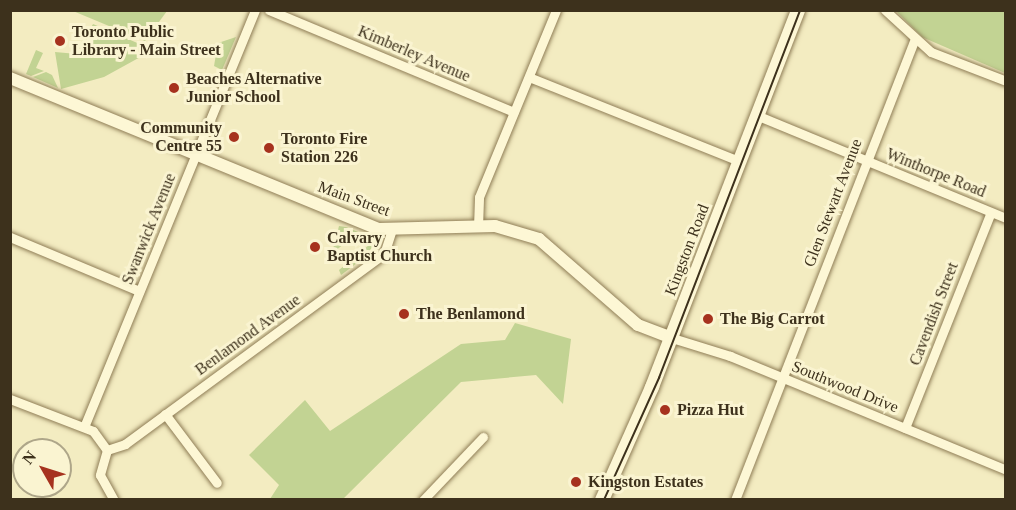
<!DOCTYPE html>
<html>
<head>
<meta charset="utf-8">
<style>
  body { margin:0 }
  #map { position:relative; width:1016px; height:510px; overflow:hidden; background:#f3ecc1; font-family:Georgia,serif }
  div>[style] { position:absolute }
  .green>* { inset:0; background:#c2d393 }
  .roads { filter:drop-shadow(0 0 2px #8f7d56) drop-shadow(0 0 2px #8f7d56) }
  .minor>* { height:9px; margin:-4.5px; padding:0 4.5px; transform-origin:4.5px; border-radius:4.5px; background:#fdf7d5 }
  .tertiary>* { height:12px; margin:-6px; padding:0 6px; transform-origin:6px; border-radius:6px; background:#fdf7d5 }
  .secondary>* { height:14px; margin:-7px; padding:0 7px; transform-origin:7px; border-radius:7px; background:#fdf7d5 }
  .tram>* { height:1.5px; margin:-0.75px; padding:0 0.75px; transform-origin:0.75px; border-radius:0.75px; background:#3d311c }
  .dots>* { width:16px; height:16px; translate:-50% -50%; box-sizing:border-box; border:3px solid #faf4d1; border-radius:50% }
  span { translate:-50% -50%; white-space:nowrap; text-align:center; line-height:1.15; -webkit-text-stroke:6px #faf4d1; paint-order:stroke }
  .poi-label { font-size:16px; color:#3d311c; font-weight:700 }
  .left { translate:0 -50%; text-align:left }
  .right { translate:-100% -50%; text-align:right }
  .street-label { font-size:16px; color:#3d311c }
  .frame { position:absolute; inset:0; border:12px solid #3d311c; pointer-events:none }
  .north { position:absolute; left:12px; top:438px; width:60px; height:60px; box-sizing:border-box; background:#faf4d1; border:2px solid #aea689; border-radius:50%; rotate:309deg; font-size:16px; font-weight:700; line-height:24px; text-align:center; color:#3d311c }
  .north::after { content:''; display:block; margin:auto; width:21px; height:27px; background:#a6321e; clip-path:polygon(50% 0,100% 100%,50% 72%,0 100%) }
</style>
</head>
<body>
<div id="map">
  <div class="green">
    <div style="clip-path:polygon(73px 11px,167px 11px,145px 41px)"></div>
    <div style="clip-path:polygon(896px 11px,1005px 11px,1005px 73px,922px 37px)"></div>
    <div style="clip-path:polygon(93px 24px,142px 45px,144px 55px,104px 77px,61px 89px,55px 52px,77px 54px)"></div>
    <div style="clip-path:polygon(236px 37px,222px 70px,214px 66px,218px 43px)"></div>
    <div style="clip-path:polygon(36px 50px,43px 53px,36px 68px,44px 71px,31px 76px,26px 74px)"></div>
    <div style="clip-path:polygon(46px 72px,52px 75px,58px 88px,33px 77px)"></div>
    <div style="clip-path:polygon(339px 226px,346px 227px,368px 236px,355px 236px,332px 253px)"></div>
    <div style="clip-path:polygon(375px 240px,376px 249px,341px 275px,339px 270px)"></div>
    <div style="clip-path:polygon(515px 323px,571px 339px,563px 404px,536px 375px,461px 382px,343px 499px,270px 499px,279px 485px,249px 455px,305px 400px,330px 431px,461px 344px,505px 340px)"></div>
  </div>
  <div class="roads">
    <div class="minor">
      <div style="left:269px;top:10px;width:265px;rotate:22.6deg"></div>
      <div style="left:885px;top:10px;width:62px;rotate:42.4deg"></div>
      <div style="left:931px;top:52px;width:80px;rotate:21.1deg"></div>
      <div style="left:529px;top:77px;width:226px;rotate:21.8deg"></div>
      <div style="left:756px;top:115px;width:270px;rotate:22.4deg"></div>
      <div style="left:478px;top:227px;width:30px;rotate:-88deg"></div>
      <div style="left:479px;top:197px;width:202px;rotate:-67.6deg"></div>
      <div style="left:10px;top:237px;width:140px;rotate:22.7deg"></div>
      <div style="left:672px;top:338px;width:61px;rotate:17.2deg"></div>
      <div style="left:730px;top:356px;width:299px;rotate:22.4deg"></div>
      <div style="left:10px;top:399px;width:89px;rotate:21.1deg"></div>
      <div style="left:93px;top:431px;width:24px;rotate:54deg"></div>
      <div style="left:165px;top:414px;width:86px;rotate:53deg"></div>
      <div style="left:84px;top:427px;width:451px;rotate:-67.7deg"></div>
      <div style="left:905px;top:428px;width:232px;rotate:-68.3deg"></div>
      <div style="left:107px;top:450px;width:19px;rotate:-18deg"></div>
      <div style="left:125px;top:444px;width:321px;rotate:-36.3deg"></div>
      <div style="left:384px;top:254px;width:25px;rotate:-72deg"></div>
      <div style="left:107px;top:450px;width:26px;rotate:106deg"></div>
      <div style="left:100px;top:475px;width:29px;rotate:61deg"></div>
      <div style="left:423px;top:500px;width:87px;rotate:-46.4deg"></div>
      <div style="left:735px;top:500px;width:494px;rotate:-68.7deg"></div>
    </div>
    <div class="tertiary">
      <div style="left:10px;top:78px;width:399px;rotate:22.3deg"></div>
      <div style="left:379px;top:229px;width:116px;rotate:-1.5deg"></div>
      <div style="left:495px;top:226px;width:46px;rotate:16.5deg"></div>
      <div style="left:539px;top:239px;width:131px;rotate:41deg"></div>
      <div style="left:638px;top:325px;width:36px;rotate:21deg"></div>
    </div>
    <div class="secondary">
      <div style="left:602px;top:500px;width:124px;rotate:-66.1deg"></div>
      <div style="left:652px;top:387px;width:404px;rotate:-68.8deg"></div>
    </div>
  </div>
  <div class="tram">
    <div style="left:604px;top:500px;width:134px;rotate:-65.7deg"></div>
    <div style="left:659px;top:378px;width:394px;rotate:-69deg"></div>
  </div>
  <div class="dots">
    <div style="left:60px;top:41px;background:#a6321e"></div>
    <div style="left:174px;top:88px;background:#a6321e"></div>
    <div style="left:234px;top:137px;background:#a6321e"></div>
    <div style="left:269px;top:148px;background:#a6321e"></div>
    <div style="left:315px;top:247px;background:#a6321e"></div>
    <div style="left:404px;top:314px;background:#a6321e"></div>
    <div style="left:708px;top:319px;background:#a6321e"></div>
    <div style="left:665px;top:410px;background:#a6321e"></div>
    <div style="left:576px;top:482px;background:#a6321e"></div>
  </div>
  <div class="poi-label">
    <span class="left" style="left:72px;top:41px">Toronto Public<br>Library - Main Street</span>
    <span class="left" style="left:186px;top:88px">Beaches Alternative<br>Junior School</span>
    <span class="right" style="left:222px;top:137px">Community<br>Centre 55</span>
    <span class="left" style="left:281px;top:148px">Toronto Fire<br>Station 226</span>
    <span class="left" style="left:327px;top:247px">Calvary<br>Baptist Church</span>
    <span class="left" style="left:416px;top:314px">The Benlamond</span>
    <span class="left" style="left:720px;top:319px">The Big Carrot</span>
    <span class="left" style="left:677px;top:410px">Pizza Hut</span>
    <span class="left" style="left:588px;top:482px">Kingston Estates</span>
  </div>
  <div class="street-label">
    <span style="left:414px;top:54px;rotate:23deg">Kimberley Avenue</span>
    <span style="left:936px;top:173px;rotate:22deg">Winthorpe Road</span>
    <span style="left:354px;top:199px;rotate:20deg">Main Street</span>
    <span style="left:833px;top:203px;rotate:-69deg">Glen Stewart Avenue</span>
    <span style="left:149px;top:229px;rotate:-68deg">Swanwick Avenue</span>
    <span style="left:687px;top:250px;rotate:-69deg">Kingston Road</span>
    <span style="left:934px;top:314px;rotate:-69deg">Cavendish Street</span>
    <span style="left:248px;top:335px;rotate:-36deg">Benlamond Avenue</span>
    <span style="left:845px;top:387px;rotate:22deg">Southwood Drive</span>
  </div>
  <div class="frame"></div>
  <div class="north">N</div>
</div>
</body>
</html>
